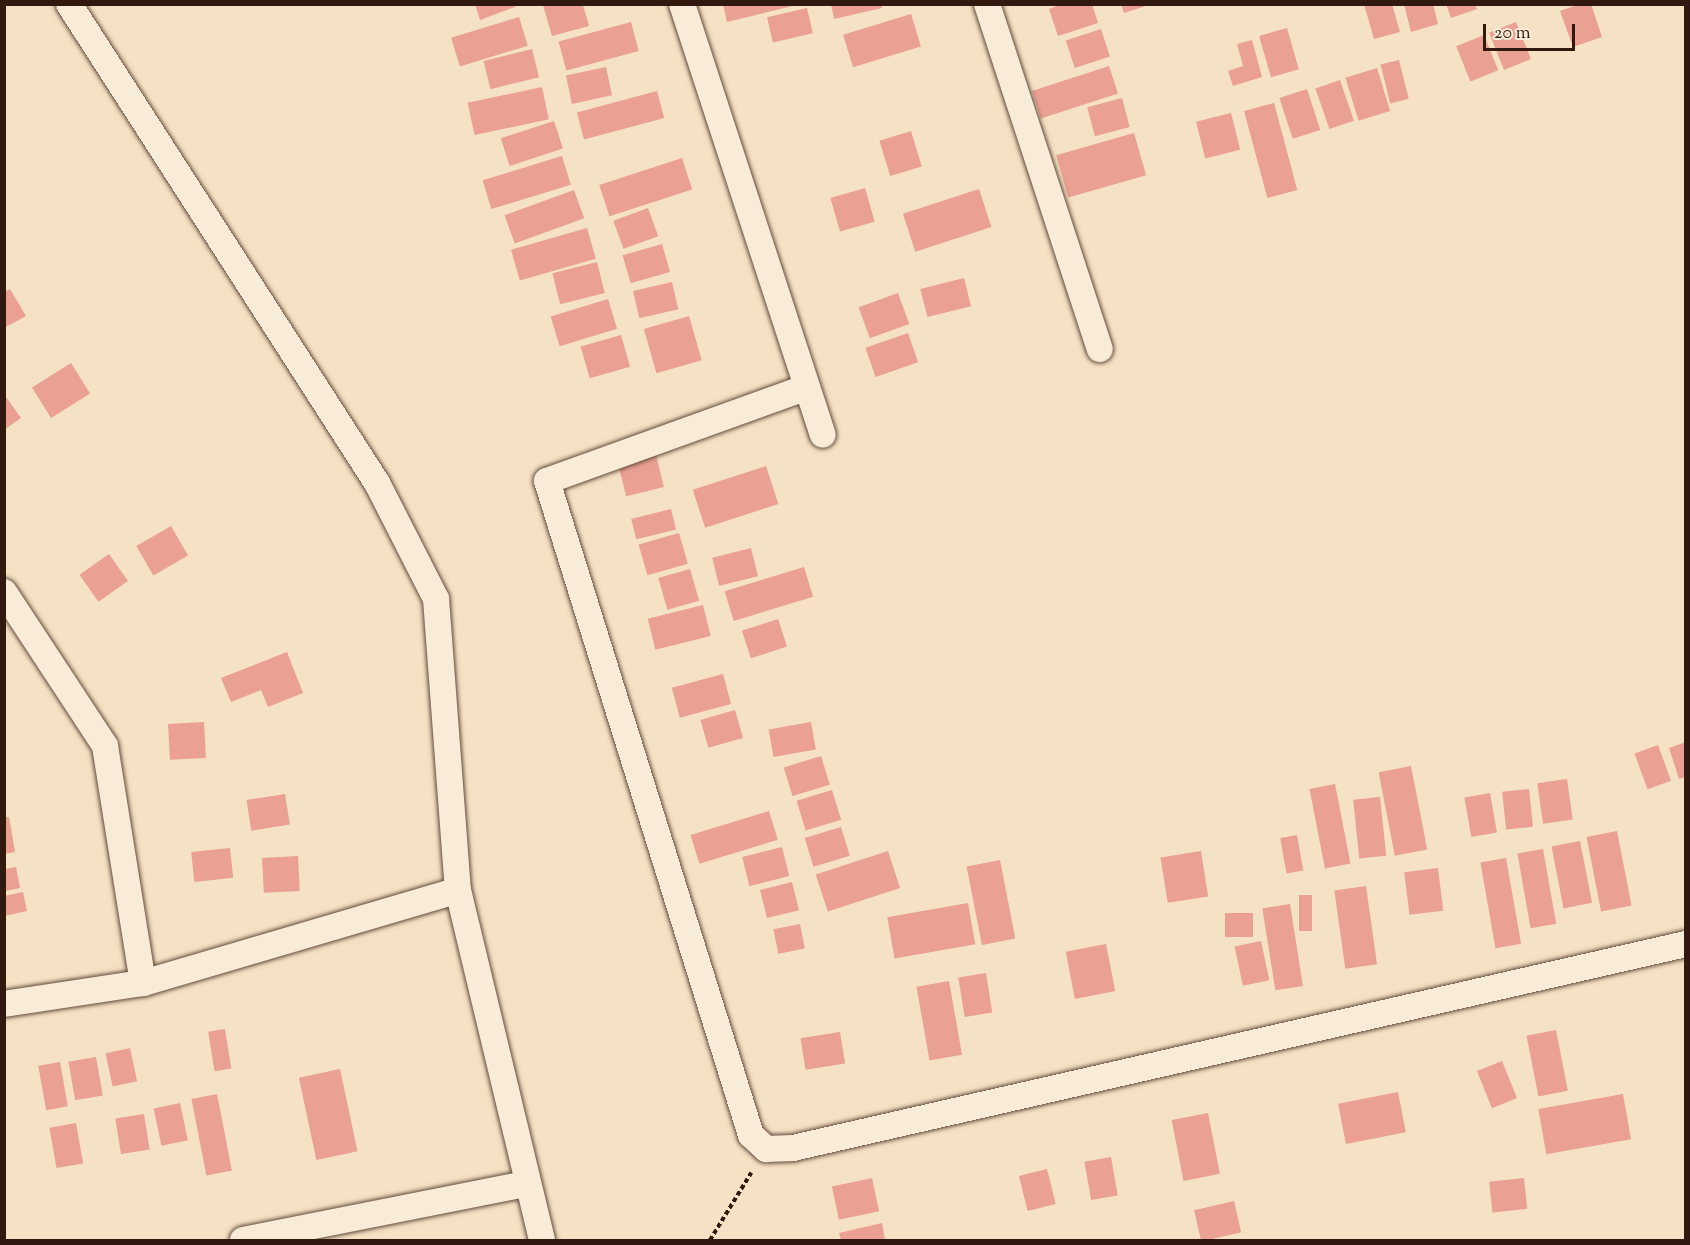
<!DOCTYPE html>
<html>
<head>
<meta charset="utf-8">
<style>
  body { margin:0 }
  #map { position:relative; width:1690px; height:1245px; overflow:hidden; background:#f5e1c3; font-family:"Sorts Mill Goudy",serif }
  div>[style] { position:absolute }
  .building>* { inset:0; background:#eaa092; transform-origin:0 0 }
  .path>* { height:4px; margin-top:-2px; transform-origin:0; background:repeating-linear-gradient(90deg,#32190f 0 4.5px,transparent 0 7.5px) }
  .roads { filter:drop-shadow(0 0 2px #634b3c) drop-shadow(0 0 2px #634b3c) }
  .minor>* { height:26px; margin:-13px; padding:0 13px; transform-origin:13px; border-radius:13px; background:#f8ecd8 }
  span { translate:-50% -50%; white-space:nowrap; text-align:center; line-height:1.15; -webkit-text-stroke:4.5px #f8ecd8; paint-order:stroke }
  .frame { position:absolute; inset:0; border:6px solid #32190f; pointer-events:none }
  .scale { position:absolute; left:1483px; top:24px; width:92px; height:27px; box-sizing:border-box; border:3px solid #32190f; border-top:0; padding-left:8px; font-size:18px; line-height:21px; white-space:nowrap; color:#32190f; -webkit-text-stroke:4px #f8ecd8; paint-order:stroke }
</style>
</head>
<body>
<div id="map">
  <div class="building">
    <div style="clip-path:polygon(475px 4px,514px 4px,515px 7px,480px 20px)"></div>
    <div style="clip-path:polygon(723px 4px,796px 4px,796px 5px,727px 22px)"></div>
    <div style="clip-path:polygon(831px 4px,881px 4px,882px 8px,834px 19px)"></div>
    <div style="clip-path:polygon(1062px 4px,1092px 4px,1098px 23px,1058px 36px,1049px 9px)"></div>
    <div style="clip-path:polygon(1121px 4px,1149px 4px,1149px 5px,1124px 13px)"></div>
    <div style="clip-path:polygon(1364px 4px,1392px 4px,1400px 32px,1374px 39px)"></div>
    <div style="clip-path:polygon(1404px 4px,1433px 4px,1438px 24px,1411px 32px)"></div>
    <div style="clip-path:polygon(1446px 4px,1475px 4px,1477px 9px,1451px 18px)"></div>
    <div style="clip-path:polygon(1580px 4px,1591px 4px,1602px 37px,1573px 47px,1560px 11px)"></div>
    <div style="clip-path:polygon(543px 5px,583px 5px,589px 26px,552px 36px)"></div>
    <div style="left:807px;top:8px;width:26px;height:41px;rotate:77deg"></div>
    <div style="left:911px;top:14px;width:34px;height:71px;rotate:73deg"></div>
    <div style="left:519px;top:17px;width:30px;height:71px;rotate:73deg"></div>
    <div style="left:631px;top:22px;width:30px;height:75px;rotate:75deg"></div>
    <div style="left:1516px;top:22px;width:40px;height:29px;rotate:68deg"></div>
    <div style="left:1287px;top:28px;width:43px;height:29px;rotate:74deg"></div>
    <div style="left:1101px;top:29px;width:29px;height:37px;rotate:72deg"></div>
    <div style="left:1484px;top:35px;width:38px;height:30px;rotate:68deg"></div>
    <div style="clip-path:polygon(1252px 40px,1262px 77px,1233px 86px,1228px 71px,1243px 66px,1237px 44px)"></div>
    <div style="left:532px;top:49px;width:29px;height:50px;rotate:76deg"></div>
    <div style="left:1399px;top:60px;width:40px;height:19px;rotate:76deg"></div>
    <div style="left:1109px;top:66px;width:29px;height:81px;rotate:72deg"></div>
    <div style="left:606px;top:67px;width:29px;height:41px;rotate:78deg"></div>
    <div style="left:1377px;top:68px;width:45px;height:33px;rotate:73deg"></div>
    <div style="left:1340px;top:80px;width:43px;height:26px;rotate:71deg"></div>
    <div style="left:542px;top:87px;width:33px;height:76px;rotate:78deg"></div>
    <div style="left:1307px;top:89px;width:43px;height:29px;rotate:72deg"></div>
    <div style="left:657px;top:91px;width:28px;height:83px;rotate:75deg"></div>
    <div style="left:1122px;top:98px;width:30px;height:36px;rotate:75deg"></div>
    <div style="left:1274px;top:103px;width:90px;height:31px;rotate:75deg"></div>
    <div style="left:1231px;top:113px;width:38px;height:36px;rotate:76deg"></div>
    <div style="left:554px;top:121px;width:29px;height:56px;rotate:72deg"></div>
    <div style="left:911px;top:131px;width:37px;height:33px;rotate:73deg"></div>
    <div style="left:1134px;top:133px;width:44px;height:81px;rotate:74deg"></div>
    <div style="left:562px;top:156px;width:30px;height:83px;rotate:73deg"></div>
    <div style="left:682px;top:158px;width:33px;height:87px;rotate:72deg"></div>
    <div style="left:865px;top:188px;width:35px;height:36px;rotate:74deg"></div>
    <div style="left:979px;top:189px;width:40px;height:80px;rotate:72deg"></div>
    <div style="left:574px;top:190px;width:30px;height:74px;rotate:70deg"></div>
    <div style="left:648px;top:208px;width:30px;height:37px;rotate:70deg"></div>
    <div style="left:587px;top:228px;width:32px;height:79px;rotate:74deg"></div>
    <div style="left:662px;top:244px;width:29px;height:41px;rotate:74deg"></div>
    <div style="left:597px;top:262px;width:32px;height:46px;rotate:76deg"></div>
    <div style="left:964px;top:278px;width:29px;height:45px;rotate:76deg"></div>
    <div style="left:672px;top:282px;width:28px;height:40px;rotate:77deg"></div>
    <div style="clip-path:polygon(10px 289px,26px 316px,4px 328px,4px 292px)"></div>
    <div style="left:898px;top:293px;width:33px;height:42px;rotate:70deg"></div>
    <div style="left:608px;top:299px;width:31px;height:60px;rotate:73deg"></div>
    <div style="left:689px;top:316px;width:46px;height:47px;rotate:74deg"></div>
    <div style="left:908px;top:333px;width:31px;height:45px;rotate:71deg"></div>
    <div style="left:621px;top:335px;width:33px;height:42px;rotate:74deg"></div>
    <div style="left:71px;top:363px;width:36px;height:46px;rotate:58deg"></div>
    <div style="clip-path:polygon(4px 394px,21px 418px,4px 430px)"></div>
    <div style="left:655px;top:451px;width:37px;height:39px;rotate:76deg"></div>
    <div style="left:766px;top:466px;width:40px;height:77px;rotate:72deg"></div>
    <div style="left:671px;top:509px;width:21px;height:41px;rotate:76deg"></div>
    <div style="left:171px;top:526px;width:34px;height:40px;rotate:60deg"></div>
    <div style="left:679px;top:533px;width:32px;height:42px;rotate:74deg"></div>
    <div style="left:751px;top:548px;width:29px;height:40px;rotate:76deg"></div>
    <div style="left:109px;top:554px;width:33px;height:36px;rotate:55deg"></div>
    <div style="left:804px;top:567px;width:31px;height:83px;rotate:73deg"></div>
    <div style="left:690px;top:569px;width:33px;height:33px;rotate:74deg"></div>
    <div style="left:703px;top:605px;width:32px;height:57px;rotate:76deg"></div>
    <div style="left:778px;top:619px;width:29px;height:38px;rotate:72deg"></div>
    <div style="clip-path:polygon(287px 652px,303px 693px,268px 707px,261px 690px,231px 702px,221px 678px)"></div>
    <div style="left:723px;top:674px;width:31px;height:53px;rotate:75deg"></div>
    <div style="left:735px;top:710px;width:29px;height:36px;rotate:74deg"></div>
    <div style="left:204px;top:722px;width:36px;height:36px;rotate:87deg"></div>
    <div style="left:811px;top:722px;width:28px;height:43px;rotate:80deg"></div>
    <div style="clip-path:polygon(1686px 742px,1686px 777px,1679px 779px,1669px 748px)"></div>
    <div style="left:1658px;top:745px;width:38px;height:25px;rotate:70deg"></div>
    <div style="left:821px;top:756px;width:30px;height:39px;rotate:73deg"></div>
    <div style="left:1411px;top:766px;width:85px;height:33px;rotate:79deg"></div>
    <div style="left:1567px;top:779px;width:41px;height:30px;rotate:82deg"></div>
    <div style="left:1335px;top:784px;width:81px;height:26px;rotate:79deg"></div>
    <div style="left:1529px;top:789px;width:38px;height:27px;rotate:84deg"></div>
    <div style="left:832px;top:790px;width:31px;height:37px;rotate:73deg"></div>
    <div style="left:1490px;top:793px;width:40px;height:26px;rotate:80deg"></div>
    <div style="left:285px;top:794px;width:31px;height:39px;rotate:81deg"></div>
    <div style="left:1380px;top:797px;width:59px;height:27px;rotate:84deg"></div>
    <div style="left:769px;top:811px;width:30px;height:82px;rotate:73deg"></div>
    <div style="clip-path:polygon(4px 817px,9px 817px,15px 852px,4px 854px)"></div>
    <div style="left:841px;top:827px;width:30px;height:38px;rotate:73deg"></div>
    <div style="left:1617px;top:831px;width:76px;height:31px;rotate:79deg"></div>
    <div style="left:1297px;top:835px;width:36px;height:17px;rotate:80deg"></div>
    <div style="left:1580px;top:841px;width:63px;height:29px;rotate:79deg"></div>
    <div style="left:782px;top:847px;width:30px;height:41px;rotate:76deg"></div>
    <div style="left:230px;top:848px;width:30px;height:39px;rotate:84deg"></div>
    <div style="left:1543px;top:849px;width:76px;height:26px;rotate:80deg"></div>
    <div style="left:888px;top:851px;width:39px;height:76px;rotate:72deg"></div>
    <div style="left:1201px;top:851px;width:46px;height:41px;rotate:81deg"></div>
    <div style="left:298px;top:856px;width:35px;height:36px;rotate:87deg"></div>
    <div style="left:1506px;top:858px;width:87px;height:26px;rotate:80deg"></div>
    <div style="left:1000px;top:860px;width:80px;height:34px;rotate:79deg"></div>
    <div style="clip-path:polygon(16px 867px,20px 888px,5px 891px,5px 869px)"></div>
    <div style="left:1438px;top:868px;width:43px;height:34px;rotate:83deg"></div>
    <div style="left:792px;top:882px;width:29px;height:33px;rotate:76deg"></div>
    <div style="left:1366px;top:886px;width:79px;height:32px;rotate:82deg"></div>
    <div style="clip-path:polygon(23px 892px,27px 911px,4px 916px,4px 896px)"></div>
    <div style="left:1299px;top:895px;width:13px;height:36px"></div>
    <div style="left:968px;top:903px;width:42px;height:82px;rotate:80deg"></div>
    <div style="left:1290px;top:904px;width:83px;height:28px;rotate:81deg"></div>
    <div style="left:1225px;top:913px;width:28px;height:24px"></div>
    <div style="left:800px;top:924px;width:25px;height:27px;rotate:79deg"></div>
    <div style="left:1261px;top:941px;width:40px;height:27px;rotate:78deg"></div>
    <div style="left:1106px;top:944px;width:48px;height:41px;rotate:79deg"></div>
    <div style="left:986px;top:973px;width:40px;height:28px;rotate:81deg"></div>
    <div style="left:949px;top:981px;width:75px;height:33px;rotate:80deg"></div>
    <div style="left:225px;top:1029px;width:40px;height:17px;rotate:81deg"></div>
    <div style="left:1556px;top:1030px;width:62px;height:30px;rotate:79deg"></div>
    <div style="left:840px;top:1032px;width:32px;height:40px;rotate:81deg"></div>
    <div style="left:130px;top:1048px;width:34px;height:25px;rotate:78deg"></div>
    <div style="left:96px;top:1057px;width:39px;height:28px;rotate:80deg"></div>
    <div style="left:1502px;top:1061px;width:40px;height:27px;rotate:68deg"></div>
    <div style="left:60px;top:1062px;width:45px;height:22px;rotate:80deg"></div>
    <div style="left:340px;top:1069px;width:84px;height:42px;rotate:78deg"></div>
    <div style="left:1398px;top:1092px;width:41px;height:61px;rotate:79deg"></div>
    <div style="left:217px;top:1094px;width:78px;height:26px;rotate:79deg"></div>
    <div style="left:1623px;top:1094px;width:46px;height:86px;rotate:80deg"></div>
    <div style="left:180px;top:1103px;width:38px;height:27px;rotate:78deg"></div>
    <div style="left:1208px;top:1113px;width:62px;height:37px;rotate:79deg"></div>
    <div style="left:144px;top:1114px;width:36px;height:29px;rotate:81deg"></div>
    <div style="left:76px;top:1123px;width:41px;height:27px;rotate:80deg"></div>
    <div style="left:1111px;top:1157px;width:39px;height:27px;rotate:80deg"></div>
    <div style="left:1047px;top:1169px;width:36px;height:29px;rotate:76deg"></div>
    <div style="left:872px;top:1178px;width:34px;height:41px;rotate:78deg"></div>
    <div style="left:1524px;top:1178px;width:31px;height:35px;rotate:84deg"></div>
    <div style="left:1234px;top:1201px;width:32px;height:41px;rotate:77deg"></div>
    <div style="clip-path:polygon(882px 1223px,885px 1240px,841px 1240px,839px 1233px)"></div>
  </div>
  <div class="path">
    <div style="left:710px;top:1240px;width:79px;rotate:-58.5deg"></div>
  </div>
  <div class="roads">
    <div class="minor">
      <div style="left:69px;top:4px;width:569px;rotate:57.26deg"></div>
      <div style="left:377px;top:483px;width:130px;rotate:63deg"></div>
      <div style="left:436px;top:599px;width:292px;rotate:85.7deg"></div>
      <div style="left:458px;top:890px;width:360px;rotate:76.5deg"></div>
      <div style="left:682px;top:4px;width:453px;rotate:71.9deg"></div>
      <div style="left:987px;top:4px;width:363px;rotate:71.9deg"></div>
      <div style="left:805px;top:388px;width:274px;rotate:160.2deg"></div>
      <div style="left:547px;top:481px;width:685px;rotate:72.68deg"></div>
      <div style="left:751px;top:1135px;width:21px;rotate:43deg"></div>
      <div style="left:766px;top:1149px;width:27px;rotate:-2deg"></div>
      <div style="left:793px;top:1148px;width:916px;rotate:-12.87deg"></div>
      <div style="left:4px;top:592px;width:184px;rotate:56.7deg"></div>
      <div style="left:105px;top:746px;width:240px;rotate:80.9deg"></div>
      <div style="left:4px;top:1004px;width:141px;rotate:-8.6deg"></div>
      <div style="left:143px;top:983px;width:328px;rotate:-16.4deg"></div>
      <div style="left:243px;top:1240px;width:289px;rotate:-11.2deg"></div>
    </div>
  </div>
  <div class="frame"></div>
  <div class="scale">20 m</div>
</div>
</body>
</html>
